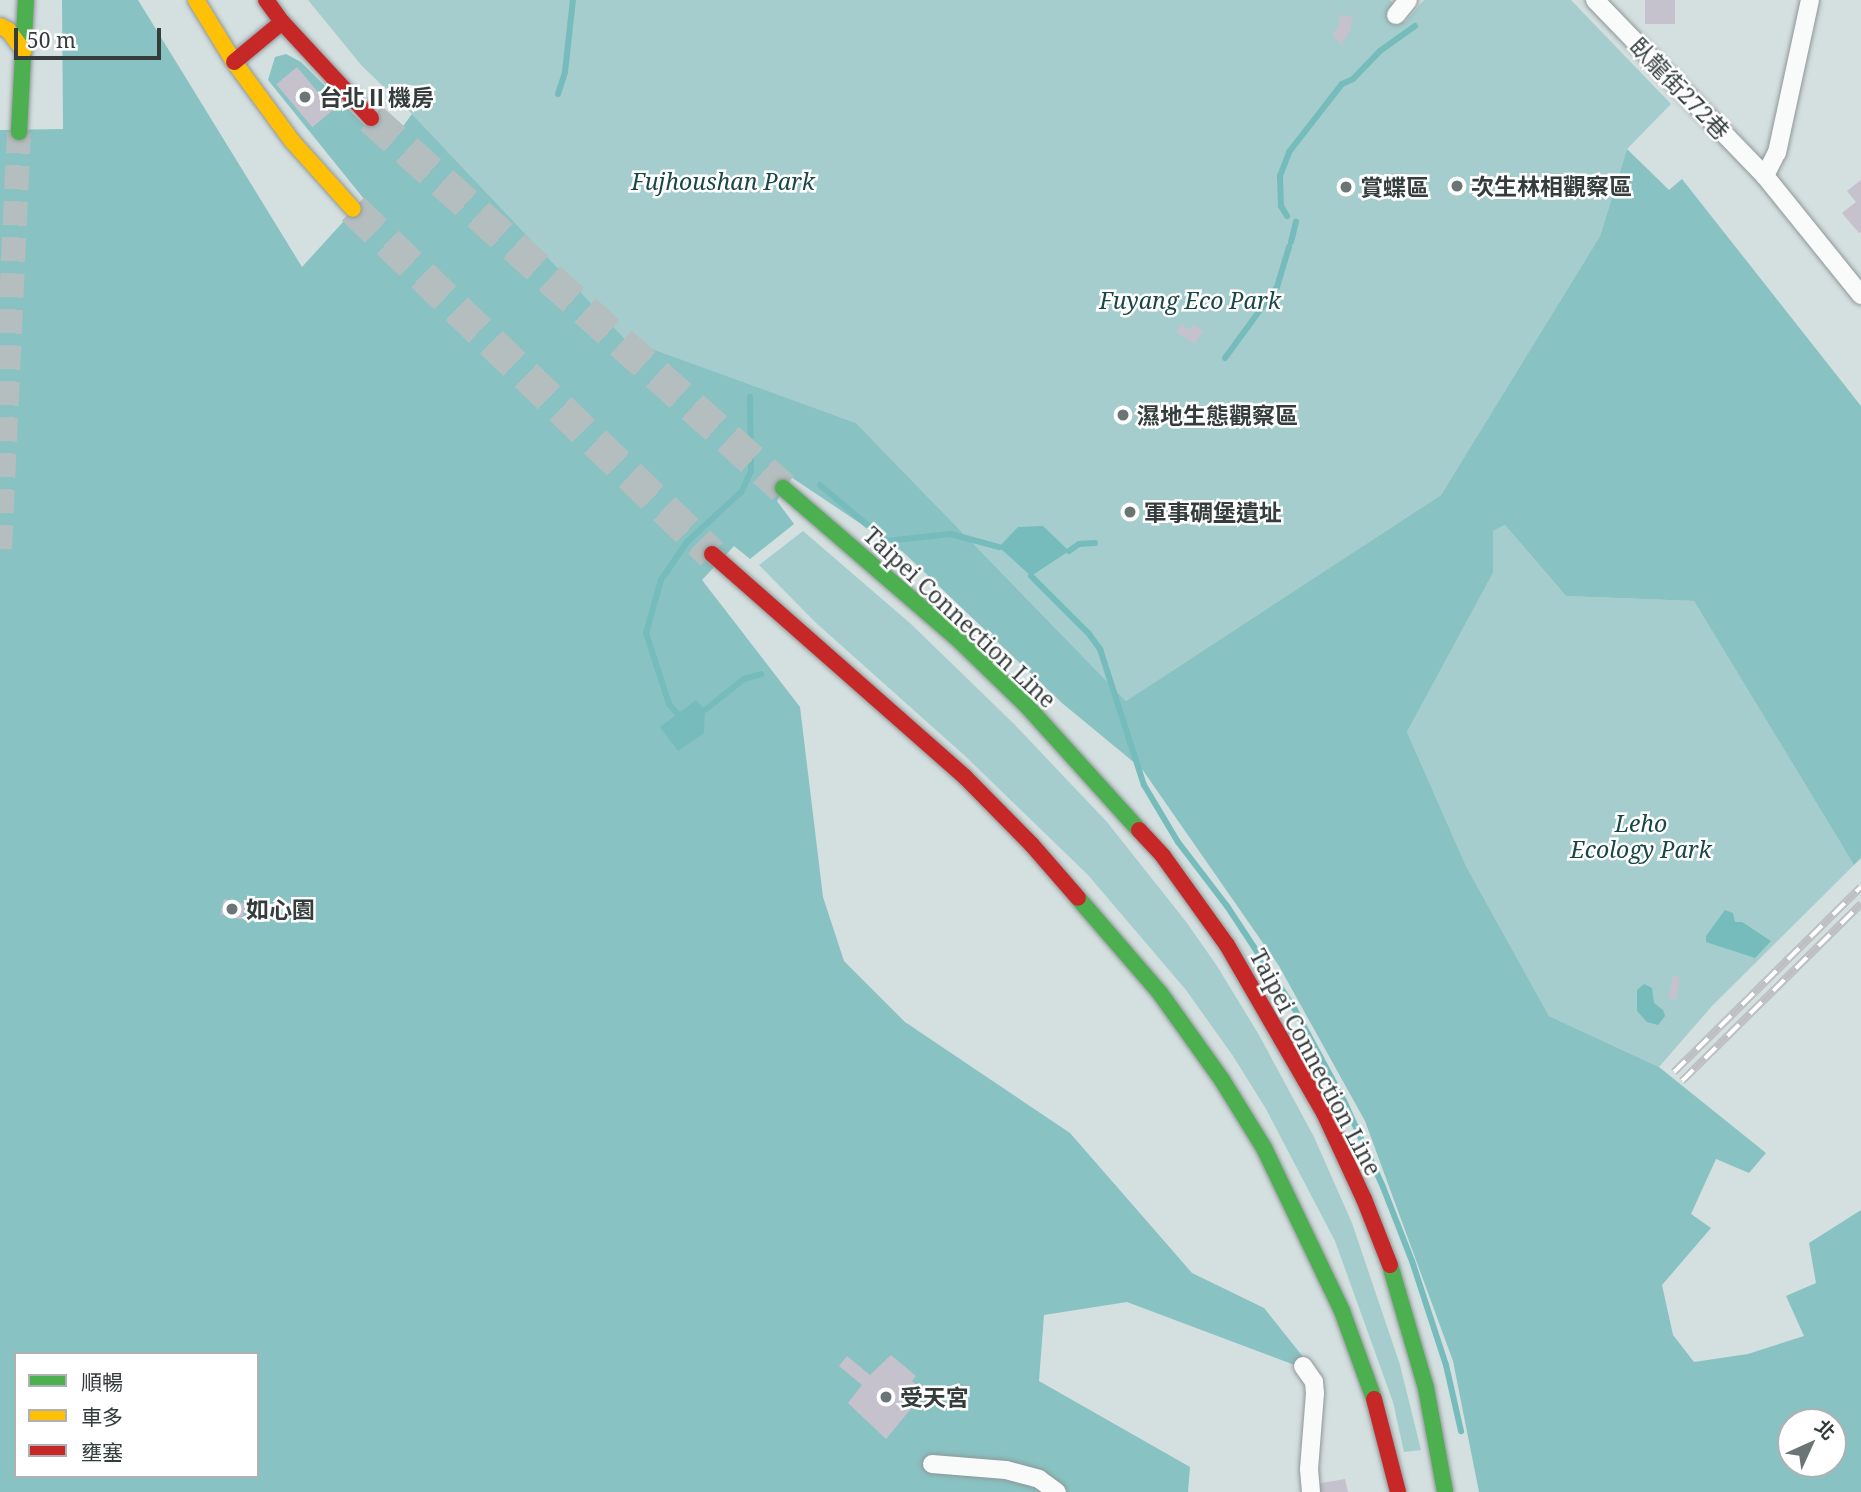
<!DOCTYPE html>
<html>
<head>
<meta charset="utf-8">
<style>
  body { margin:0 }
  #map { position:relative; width:1861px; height:1492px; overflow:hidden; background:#d4dfdf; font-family:"Noto Serif","Noto Sans TC",serif }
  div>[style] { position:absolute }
  .green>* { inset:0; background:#a5cdcd }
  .forest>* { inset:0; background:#89c2c2 }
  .water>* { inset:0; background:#76bcbc }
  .stream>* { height:6px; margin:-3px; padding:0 3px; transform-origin:3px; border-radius:3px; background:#76bcbc }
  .building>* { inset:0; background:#c5c2cd; transform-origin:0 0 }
  .secondary-tunnel>* { height:24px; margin-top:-12px; transform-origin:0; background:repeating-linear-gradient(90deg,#b4bebe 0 24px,transparent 0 36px) }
  .highway-tunnel>* { height:32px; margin-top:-16px; transform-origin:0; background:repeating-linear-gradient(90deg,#b4bebe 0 32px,transparent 0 48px) }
  .roads { filter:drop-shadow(0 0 2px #8f9797) drop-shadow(0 0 2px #8f9797) }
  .street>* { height:18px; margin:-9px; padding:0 9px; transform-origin:9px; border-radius:9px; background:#f9fafa }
  .fast>* { height:16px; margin:-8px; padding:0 8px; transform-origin:8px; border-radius:8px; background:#4caf50 }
  .slow>* { height:16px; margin:-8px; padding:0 8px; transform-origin:8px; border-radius:8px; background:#ffc107 }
  .jam>* { height:16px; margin:-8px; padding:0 8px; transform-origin:8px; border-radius:8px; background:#c62828 }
  .rail>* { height:8px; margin-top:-4px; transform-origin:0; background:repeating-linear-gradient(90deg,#fff 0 16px,#bdc0c0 0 32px); box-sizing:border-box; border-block:2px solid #bdc0c0 }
  .dots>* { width:19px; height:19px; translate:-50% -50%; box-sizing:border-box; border:4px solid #fff; border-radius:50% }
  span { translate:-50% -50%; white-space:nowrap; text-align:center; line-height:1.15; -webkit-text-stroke:5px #fff; paint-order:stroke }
  .street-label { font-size:23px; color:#343c3c }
  .poi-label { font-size:23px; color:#343c3c; font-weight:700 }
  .left { translate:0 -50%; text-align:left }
  .park-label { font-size:23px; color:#1a4646; font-style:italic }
  .legend { position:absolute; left:14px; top:1352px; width:245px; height:126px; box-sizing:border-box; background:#fff; border:2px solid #aeb1b1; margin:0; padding:9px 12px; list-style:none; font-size:21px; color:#343c3c }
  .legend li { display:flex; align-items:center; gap:14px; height:35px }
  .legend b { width:35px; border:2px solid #aeb1b1 }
  .north { position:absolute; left:1777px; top:1408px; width:70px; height:70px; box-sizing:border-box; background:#fff; border:2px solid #aeb1b1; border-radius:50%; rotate:45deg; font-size:19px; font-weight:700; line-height:28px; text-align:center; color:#343c3c }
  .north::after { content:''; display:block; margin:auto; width:24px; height:32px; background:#6c7575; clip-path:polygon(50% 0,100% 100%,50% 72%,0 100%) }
  .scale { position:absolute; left:14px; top:28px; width:147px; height:32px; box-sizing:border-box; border:4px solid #343c3c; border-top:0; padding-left:9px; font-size:21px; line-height:24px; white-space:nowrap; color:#343c3c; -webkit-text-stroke:5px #fff; paint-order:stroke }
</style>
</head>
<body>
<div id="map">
  <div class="green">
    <div style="clip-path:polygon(308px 0,1390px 0,1396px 6px,1393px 11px,1405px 22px,1424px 0,1571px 0,1671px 104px,1627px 149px,1600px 236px,1441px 495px,1126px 701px,856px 423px,625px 339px,412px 114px,362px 66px)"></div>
    <div style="clip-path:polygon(1505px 525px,1566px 596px,1694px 601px,1854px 865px,1712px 1006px,1659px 1067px,1549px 1016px,1466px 866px,1407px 732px,1493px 573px,1493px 531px)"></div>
    <div style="clip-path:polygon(803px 531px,911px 624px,1014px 724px,1107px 822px,1187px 923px,1217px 966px,1259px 1035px,1314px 1137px,1352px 1223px,1400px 1365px,1421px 1450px,1404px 1452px,1393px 1402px,1335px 1241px,1266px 1109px,1233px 1056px,1186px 990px,1088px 875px,964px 755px,815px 622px,759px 565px)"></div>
  </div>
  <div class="forest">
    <div style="clip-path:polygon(evenodd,62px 0,138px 0,302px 267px,364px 199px,268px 80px,275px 57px,286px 54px,301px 62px,387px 148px,412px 114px,625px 339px,856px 423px,1126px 701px,1441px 495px,1600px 236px,1627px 149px,1669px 190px,1682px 179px,1861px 406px,1861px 858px,1854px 865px,1694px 601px,1566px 596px,1505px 525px,1493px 531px,1493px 573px,1407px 732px,1466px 866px,1549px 1016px,1659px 1067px,1766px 1153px,1749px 1173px,1716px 1159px,1691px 1214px,1711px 1228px,1662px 1285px,1673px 1335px,1694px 1362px,1748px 1354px,1804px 1336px,1786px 1296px,1816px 1283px,1809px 1243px,1861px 1210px,1861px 1492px,1479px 1492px,1453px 1361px,1365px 1121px,1279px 966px,1142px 769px,1062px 703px,903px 552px,791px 477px,777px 501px,794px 524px,750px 559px,734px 546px,702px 580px,800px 707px,823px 897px,844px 961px,905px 1022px,1070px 1133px,1192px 1273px,1264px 1308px,1316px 1373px,1127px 1302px,1044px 1315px,1039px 1381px,1190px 1467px,1188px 1492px,0 1492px,0 130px,63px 129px,62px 0,16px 1354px,257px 1354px,257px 1476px,16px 1476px,16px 1354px,62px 0,1791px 1422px,1833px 1422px,1833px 1464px,1791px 1464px,1791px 1422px)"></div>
  </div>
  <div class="water">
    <div style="clip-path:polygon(1043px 526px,1069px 551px,1031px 576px,999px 547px,1018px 527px)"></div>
    <div style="clip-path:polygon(696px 700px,705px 710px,704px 733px,678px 751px,660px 727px)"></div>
    <div style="clip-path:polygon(1725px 910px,1733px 913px,1735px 922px,1742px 922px,1771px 941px,1755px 958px,1706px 942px,1706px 936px)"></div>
    <div style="clip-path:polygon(1644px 984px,1652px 988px,1654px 1003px,1663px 1010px,1665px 1016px,1658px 1025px,1647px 1022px,1637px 1011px,1637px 990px)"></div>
  </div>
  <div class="stream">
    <div style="left:558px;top:94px;width:23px;rotate:-72deg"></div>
    <div style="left:565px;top:72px;width:72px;rotate:-83.7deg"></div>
    <div style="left:1287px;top:216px;width:12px;rotate:-121deg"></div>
    <div style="left:1281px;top:206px;width:30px;rotate:-92deg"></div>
    <div style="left:1280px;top:176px;width:26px;rotate:-69deg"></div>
    <div style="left:1289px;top:152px;width:86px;rotate:-52.1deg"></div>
    <div style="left:1342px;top:84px;width:12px;rotate:-24deg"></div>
    <div style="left:1353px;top:79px;width:39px;rotate:-46deg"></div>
    <div style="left:1380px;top:51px;width:43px;rotate:-35.5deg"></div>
    <div style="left:1291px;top:242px;width:21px;rotate:-76deg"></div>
    <div style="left:1225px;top:358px;width:88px;rotate:-53.8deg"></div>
    <div style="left:1277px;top:287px;width:42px;rotate:-73.3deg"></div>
    <div style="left:820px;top:485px;width:87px;rotate:40.3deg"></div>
    <div style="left:886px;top:541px;width:65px;rotate:-6.1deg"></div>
    <div style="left:951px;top:534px;width:50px;rotate:15.2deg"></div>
    <div style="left:1069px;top:551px;width:12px;rotate:-35deg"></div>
    <div style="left:1079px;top:544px;width:16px;rotate:-4deg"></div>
    <div style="left:1031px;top:576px;width:82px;rotate:45deg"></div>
    <div style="left:1089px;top:634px;width:19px;rotate:54deg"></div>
    <div style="left:1100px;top:649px;width:143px;rotate:72.1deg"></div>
    <div style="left:1144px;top:785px;width:66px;rotate:59.2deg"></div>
    <div style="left:1178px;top:842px;width:81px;rotate:52.6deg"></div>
    <div style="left:1227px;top:906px;width:122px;rotate:56.7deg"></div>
    <div style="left:1294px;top:1008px;width:106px;rotate:61.7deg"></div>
    <div style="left:1344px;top:1101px;width:94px;rotate:65.6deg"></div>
    <div style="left:1383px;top:1187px;width:79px;rotate:68.6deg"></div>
    <div style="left:1412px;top:1261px;width:109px;rotate:71.9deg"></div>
    <div style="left:1446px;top:1365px;width:68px;rotate:77.2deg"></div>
    <div style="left:705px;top:710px;width:50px;rotate:-38.5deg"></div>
    <div style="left:744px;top:679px;width:18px;rotate:-16deg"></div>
    <div style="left:678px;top:714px;width:13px;rotate:-132deg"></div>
    <div style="left:669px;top:704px;width:75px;rotate:-107.9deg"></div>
    <div style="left:646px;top:633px;width:55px;rotate:-74.2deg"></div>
    <div style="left:661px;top:580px;width:46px;rotate:-55.6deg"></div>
    <div style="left:687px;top:542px;width:75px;rotate:-42.8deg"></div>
    <div style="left:742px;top:491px;width:22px;rotate:-66deg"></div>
    <div style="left:751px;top:471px;width:74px;rotate:-90.8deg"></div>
  </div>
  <div class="building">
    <div style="left:1645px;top:0;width:30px;height:24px"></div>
    <div style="clip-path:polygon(1339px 15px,1351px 16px,1352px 22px,1350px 31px,1341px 45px,1332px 35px,1339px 26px)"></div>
    <div style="left:297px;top:67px;width:56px;height:27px;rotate:50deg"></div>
    <div style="clip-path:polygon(1861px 180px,1861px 232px,1859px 233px,1842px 213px,1856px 202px,1847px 191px)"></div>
    <div style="clip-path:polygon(1182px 324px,1190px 330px,1194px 324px,1203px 331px,1195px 344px,1176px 332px)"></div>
    <div style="left:224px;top:899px;width:22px;height:16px;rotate:13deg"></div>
    <div style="clip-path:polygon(1673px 976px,1680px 977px,1676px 1000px,1668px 998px)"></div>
    <div style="clip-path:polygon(891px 1355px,916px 1376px,912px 1381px,925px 1392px,886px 1439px,848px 1403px,862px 1385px,839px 1366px,847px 1356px,870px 1375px)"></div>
    <div style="clip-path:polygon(1345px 1479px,1348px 1492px,1317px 1492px,1316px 1484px)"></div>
  </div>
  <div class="secondary-tunnel">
    <div style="left:0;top:549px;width:417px;rotate:-87.4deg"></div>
  </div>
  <div class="highway-tunnel">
    <div style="left:371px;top:118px;width:554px;rotate:41.93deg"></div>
    <div style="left:353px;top:209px;width:498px;rotate:43.9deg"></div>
  </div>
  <div class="roads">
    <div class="street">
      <div style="left:1595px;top:0;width:245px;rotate:46deg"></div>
      <div style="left:1810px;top:0;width:156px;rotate:102.2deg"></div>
      <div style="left:1777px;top:152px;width:27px;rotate:117deg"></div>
      <div style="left:1765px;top:176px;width:153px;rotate:51.1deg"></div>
      <div style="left:1396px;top:15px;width:19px;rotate:-51deg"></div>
      <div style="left:1303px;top:1366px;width:19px;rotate:55deg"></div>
      <div style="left:1314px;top:1382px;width:11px;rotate:85deg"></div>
      <div style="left:1315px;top:1393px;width:76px;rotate:94.5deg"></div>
      <div style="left:1309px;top:1469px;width:23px;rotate:85deg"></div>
      <div style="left:932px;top:1464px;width:74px;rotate:4.6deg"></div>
      <div style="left:1006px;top:1470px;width:34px;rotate:15deg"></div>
      <div style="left:1039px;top:1479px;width:22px;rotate:36deg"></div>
    </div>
    <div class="fast">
      <div style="left:19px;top:132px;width:132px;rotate:-87deg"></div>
      <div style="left:783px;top:488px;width:234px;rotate:40.8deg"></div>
      <div style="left:960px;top:641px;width:92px;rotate:44.1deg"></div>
      <div style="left:1026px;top:705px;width:169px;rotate:47.9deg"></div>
      <div style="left:1078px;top:898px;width:125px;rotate:49.2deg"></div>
      <div style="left:1160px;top:993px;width:107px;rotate:54.5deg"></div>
      <div style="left:1222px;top:1080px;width:80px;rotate:58.3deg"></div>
      <div style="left:1264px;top:1148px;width:181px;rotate:64.4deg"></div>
      <div style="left:1342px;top:1311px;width:94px;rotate:70deg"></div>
      <div style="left:1390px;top:1265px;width:128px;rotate:73.7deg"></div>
      <div style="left:1426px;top:1388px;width:106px;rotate:79.6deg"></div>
    </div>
    <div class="slow">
      <div style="left:196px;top:0;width:73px;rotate:58.5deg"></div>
      <div style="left:234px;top:62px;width:98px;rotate:53.7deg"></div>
      <div style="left:292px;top:141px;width:91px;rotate:48.1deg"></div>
      <div style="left:0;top:26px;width:9px;rotate:27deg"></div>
      <div style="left:8px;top:30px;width:26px;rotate:53deg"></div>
    </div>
    <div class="jam">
      <div style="left:266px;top:0;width:27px;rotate:54deg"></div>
      <div style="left:282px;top:22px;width:131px;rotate:47.2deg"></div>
      <div style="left:234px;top:62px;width:62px;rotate:-39.8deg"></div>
      <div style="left:712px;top:554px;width:337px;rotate:41.4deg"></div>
      <div style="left:965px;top:777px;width:95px;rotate:45.4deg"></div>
      <div style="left:1032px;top:845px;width:70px;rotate:49deg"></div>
      <div style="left:1139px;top:830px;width:35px;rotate:47deg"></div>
      <div style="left:1163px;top:856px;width:110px;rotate:54.3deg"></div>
      <div style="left:1227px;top:945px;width:194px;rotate:60deg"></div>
      <div style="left:1324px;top:1113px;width:95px;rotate:65.1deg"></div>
      <div style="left:1364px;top:1199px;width:71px;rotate:68.5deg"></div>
      <div style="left:1374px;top:1399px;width:96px;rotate:75.5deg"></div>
    </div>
  </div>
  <div class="rail">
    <div style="left:1674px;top:1072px;width:263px;rotate:-44.7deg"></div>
    <div style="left:1682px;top:1081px;width:252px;rotate:-44.7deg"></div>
  </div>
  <div class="dots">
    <div style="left:305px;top:97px;background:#6c7575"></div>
    <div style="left:1457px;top:186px;background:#6c7575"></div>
    <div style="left:1346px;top:187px;background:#6c7575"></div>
    <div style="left:1123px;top:415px;background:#6c7575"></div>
    <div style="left:1130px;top:512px;background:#6c7575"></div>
    <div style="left:232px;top:909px;background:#6c7575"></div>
    <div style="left:886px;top:1397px;background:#6c7575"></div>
  </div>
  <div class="street-label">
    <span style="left:1680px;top:88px;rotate:46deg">臥龍街272巷</span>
    <span style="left:960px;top:617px;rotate:43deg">Taipei Connection Line</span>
    <span style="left:1316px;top:1062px;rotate:62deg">Taipei Connection Line</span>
  </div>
  <div class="poi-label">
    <span class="left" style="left:319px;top:97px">台北Ⅱ機房</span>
    <span class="left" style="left:1471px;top:186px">次生林相觀察區</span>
    <span class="left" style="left:1360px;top:187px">賞蝶區</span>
    <span class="left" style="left:1137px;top:415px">濕地生態觀察區</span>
    <span class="left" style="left:1144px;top:512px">軍事碉堡遺址</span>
    <span class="left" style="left:246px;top:909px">如心園</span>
    <span class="left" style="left:900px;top:1397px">受天宮</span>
  </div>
  <div class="park-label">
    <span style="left:723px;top:181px">Fujhoushan Park</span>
    <span style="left:1190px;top:300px">Fuyang Eco Park</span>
    <span style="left:1641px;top:836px">Leho<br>Ecology Park</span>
  </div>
  <ul class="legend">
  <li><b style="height:9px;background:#4caf50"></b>順暢</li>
  <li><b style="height:9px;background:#ffc107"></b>車多</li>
  <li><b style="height:9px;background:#c62828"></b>壅塞</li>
  </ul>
  <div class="north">北</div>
  <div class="scale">50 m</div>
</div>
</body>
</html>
